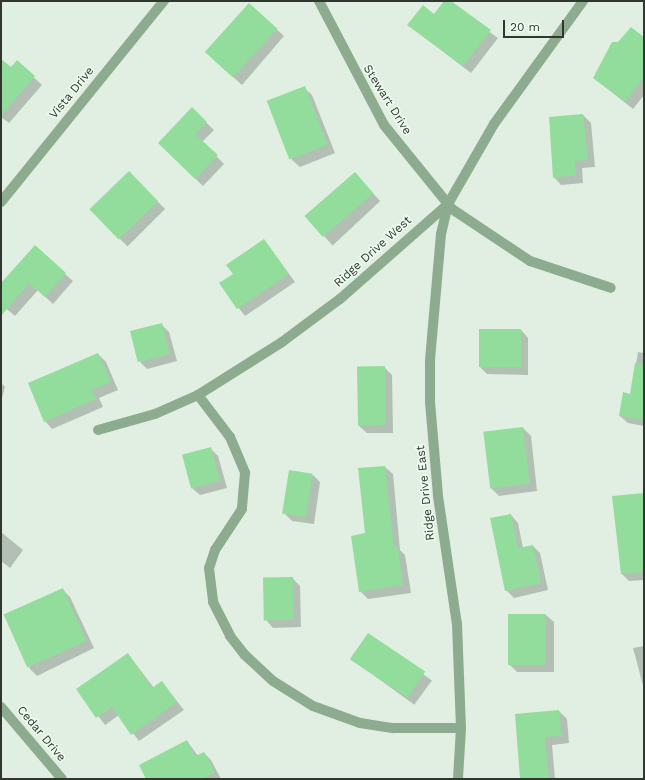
<!DOCTYPE html>
<html>
<head>
<meta charset="utf-8">
<style>
  body { margin:0 }
  #map { position:relative; width:645px; height:780px; overflow:hidden; background:#e0efe1; font-family:"Work Sans",sans-serif }
  div>[style] { position:absolute }
  .shadow>* { inset:0; background:#0003; transform-origin:0 0 }
  .building>* { inset:0; background:#92dd9b; transform-origin:0 0 }
  .minor>* { height:10px; margin:-5px; padding:0 5px; transform-origin:5px; border-radius:5px; background:#8dac8f }
  span { translate:-50% -50%; white-space:nowrap; text-align:center; line-height:1.15; -webkit-text-stroke:3px #edfcee; paint-order:stroke }
  .street-label { font-size:12px; color:#313631 }
  .frame { position:absolute; inset:0; border:2px solid #313631; pointer-events:none }
  .scale { position:absolute; left:503px; top:20px; width:61px; height:18px; box-sizing:border-box; border:2px solid #313631; border-top:0; padding-left:5px; font-size:12px; line-height:14px; white-space:nowrap; color:#313631; -webkit-text-stroke:3px #edfcee; paint-order:stroke }
</style>
</head>
<body>
<div id="map">
  <div class="shadow">
    <div style="clip-path:polygon(445px 1px,498px 38px,471px 73px,408px 25px,434px 15px)"></div>
    <div style="clip-path:polygon(249px 4px,284px 36px,242px 85px,214px 60px)"></div>
    <div style="clip-path:polygon(644px 38px,644px 95px,633px 109px,594px 78px,613px 43px)"></div>
    <div style="clip-path:polygon(1px 61px,11px 69px,17px 62px,42px 85px,9px 123px,1px 117px)"></div>
    <div style="clip-path:polygon(304px 88px,312px 95px,335px 153px,300px 167px,292px 160px,269px 102px)"></div>
    <div style="clip-path:polygon(192px 109px,214px 130px,202px 142px,224px 164px,203px 186px,159px 143px)"></div>
    <div style="clip-path:polygon(583px 115px,591px 123px,595px 167px,582px 168px,583px 183px,561px 185px,554px 177px)"></div>
    <div style="left:129px;top:173px;width:51px;height:53px;rotate:45deg"></div>
    <div style="left:355px;top:174px;width:37px;height:65px;rotate:47deg"></div>
    <div style="clip-path:polygon(264px 240px,295px 282px,245px 316px,220px 284px,234px 275px)"></div>
    <div style="clip-path:polygon(35px 247px,73px 281px,53px 304px,38px 290px,15px 316px,1px 304px,1px 285px)"></div>
    <div style="clip-path:polygon(161px 324px,169px 332px,177px 361px,147px 369px,140px 362px)"></div>
    <div style="clip-path:polygon(521px 330px,528px 338px,528px 375px,487px 374px,480px 367px)"></div>
    <div style="clip-path:polygon(638px 352px,644px 353px,644px 426px,628px 423px,620px 416px,631px 395px)"></div>
    <div style="clip-path:polygon(98px 354px,106px 362px,118px 390px,99px 398px,103px 407px,52px 429px,45px 421px)"></div>
    <div style="clip-path:polygon(384px 367px,392px 375px,393px 433px,367px 433px,359px 426px)"></div>
    <div style="clip-path:polygon(1px 383px,5px 387px,1px 402px)"></div>
    <div style="clip-path:polygon(523px 428px,531px 436px,537px 491px,499px 496px,491px 488px)"></div>
    <div style="clip-path:polygon(210px 448px,218px 456px,227px 488px,200px 495px,192px 488px,183px 455px)"></div>
    <div style="clip-path:polygon(385px 467px,393px 474px,400px 550px,405px 555px,411px 593px,368px 599px,360px 591px,366px 534px,360px 469px)"></div>
    <div style="clip-path:polygon(313px 475px,320px 482px,314px 524px,292px 521px,284px 513px)"></div>
    <div style="clip-path:polygon(644px 494px,644px 580px,629px 581px,622px 574px)"></div>
    <div style="clip-path:polygon(511px 515px,518px 523px,523px 548px,533px 546px,540px 553px,548px 590px,514px 598px,506px 590px)"></div>
    <div style="clip-path:polygon(1px 532px,23px 550px,10px 568px,1px 561px)"></div>
    <div style="clip-path:polygon(292px 578px,300px 586px,301px 627px,273px 628px,266px 620px)"></div>
    <div style="clip-path:polygon(62px 589px,70px 597px,94px 648px,37px 676px,29px 668px)"></div>
    <div style="clip-path:polygon(546px 615px,554px 622px,554px 672px,517px 672px,510px 665px)"></div>
    <div style="left:368px;top:634px;width:79px;height:30px;rotate:36deg"></div>
    <div style="clip-path:polygon(644px 646px,644px 689px,633px 648px)"></div>
    <div style="clip-path:polygon(128px 654px,154px 688px,162px 682px,184px 710px,139px 741px,119px 715px,105px 725px,78px 689px)"></div>
    <div style="clip-path:polygon(559px 711px,567px 719px,569px 743px,552px 745px,555px 779px,521px 779px)"></div>
    <div style="clip-path:polygon(187px 741px,198px 756px,204px 753px,211px 760px,221px 779px,147px 779px)"></div>
  </div>
  <div class="building">
    <div style="clip-path:polygon(444px 1px,451px 1px,491px 30px,463px 66px,407px 25px,423px 5px,434px 14px)"></div>
    <div style="left:249px;top:3px;width:38px;height:66px;rotate:42deg"></div>
    <div style="clip-path:polygon(631px 27px,644px 37px,644px 77px,625px 102px,593px 78px,612px 42px,618px 42px)"></div>
    <div style="clip-path:polygon(1px 59px,11px 67px,17px 60px,35px 76px,1px 116px)"></div>
    <div style="left:305px;top:86px;width:63px;height:41px;rotate:69deg"></div>
    <div style="clip-path:polygon(192px 107px,207px 122px,195px 134px,218px 155px,195px 179px,158px 143px)"></div>
    <div style="clip-path:polygon(583px 114px,588px 160px,575px 161px,576px 175px,553px 178px,549px 117px)"></div>
    <div style="left:129px;top:171px;width:42px;height:55px;rotate:46deg"></div>
    <div style="left:355px;top:172px;width:28px;height:67px;rotate:49deg"></div>
    <div style="clip-path:polygon(264px 239px,289px 274px,237px 309px,219px 283px,233px 274px,226px 265px)"></div>
    <div style="clip-path:polygon(35px 245px,66px 273px,45px 297px,29px 283px,1px 316px,1px 283px)"></div>
    <div style="left:162px;top:323px;width:32px;height:33px;rotate:76deg"></div>
    <div style="left:479px;top:329px;width:42px;height:38px"></div>
    <div style="clip-path:polygon(98px 353px,111px 382px,92px 390px,96px 399px,44px 422px,28px 383px)"></div>
    <div style="clip-path:polygon(635px 363px,644px 363px,644px 420px,619px 416px,623px 392px,630px 394px)"></div>
    <div style="left:385px;top:366px;width:59px;height:28px;rotate:89deg"></div>
    <div style="left:523px;top:427px;width:57px;height:40px;rotate:83deg"></div>
    <div style="left:211px;top:447px;width:35px;height:30px;rotate:75deg"></div>
    <div style="clip-path:polygon(385px 466px,394px 547px,398px 546px,403px 585px,359px 592px,351px 536px,365px 533px,358px 468px)"></div>
    <div style="left:289px;top:470px;width:24px;height:44px;rotate:9deg"></div>
    <div style="clip-path:polygon(644px 493px,644px 572px,621px 574px,612px 496px)"></div>
    <div style="clip-path:polygon(511px 514px,518px 548px,533px 545px,541px 583px,505px 591px,490px 518px)"></div>
    <div style="left:293px;top:577px;width:43px;height:30px;rotate:89deg"></div>
    <div style="left:63px;top:588px;width:58px;height:65px;rotate:66deg"></div>
    <div style="left:508px;top:614px;width:38px;height:51px"></div>
    <div style="left:368px;top:633px;width:69px;height:32px;rotate:34deg"></div>
    <div style="clip-path:polygon(128px 653px,152px 688px,162px 681px,177px 702px,131px 735px,112px 707px,96px 718px,76px 689px)"></div>
    <div style="clip-path:polygon(559px 710px,562px 736px,545px 737px,549px 779px,520px 779px,515px 714px)"></div>
    <div style="clip-path:polygon(187px 740px,195px 756px,204px 752px,215px 772px,202px 779px,146px 779px,139px 765px)"></div>
  </div>
  <div class="minor">
    <div style="left:319px;top:1px;width:140px;rotate:62.3deg"></div>
    <div style="left:384px;top:125px;width:108px;rotate:51deg"></div>
    <div style="left:452px;top:209px;width:94px;rotate:33.7deg"></div>
    <div style="left:530px;top:261px;width:85px;rotate:18.4deg"></div>
    <div style="left:1px;top:202px;width:259px;rotate:-51deg"></div>
    <div style="left:448px;top:204px;width:31px;rotate:103deg"></div>
    <div style="left:441px;top:234px;width:127px;rotate:95deg"></div>
    <div style="left:430px;top:361px;width:41px;rotate:90deg"></div>
    <div style="left:430px;top:402px;width:94px;rotate:85.1deg"></div>
    <div style="left:438px;top:496px;width:129px;rotate:81.6deg"></div>
    <div style="left:457px;top:624px;width:104px;rotate:87.8deg"></div>
    <div style="left:461px;top:728px;width:51px;rotate:93.4deg"></div>
    <div style="left:198px;top:395px;width:53px;rotate:52.7deg"></div>
    <div style="left:230px;top:437px;width:39px;rotate:67deg"></div>
    <div style="left:245px;top:473px;width:36px;rotate:95deg"></div>
    <div style="left:242px;top:509px;width:49px;rotate:123.4deg"></div>
    <div style="left:215px;top:550px;width:19px;rotate:108deg"></div>
    <div style="left:209px;top:568px;width:34px;rotate:83deg"></div>
    <div style="left:213px;top:602px;width:38px;rotate:63deg"></div>
    <div style="left:230px;top:636px;width:24px;rotate:52deg"></div>
    <div style="left:245px;top:655px;width:38px;rotate:43deg"></div>
    <div style="left:273px;top:681px;width:47px;rotate:32deg"></div>
    <div style="left:313px;top:706px;width:50px;rotate:19.9deg"></div>
    <div style="left:360px;top:723px;width:33px;rotate:9deg"></div>
    <div style="left:393px;top:728px;width:68px"></div>
    <div style="left:98px;top:430px;width:59px;rotate:-15.7deg"></div>
    <div style="left:155px;top:414px;width:47px;rotate:-23.8deg"></div>
    <div style="left:198px;top:395px;width:99px;rotate:-32.2deg"></div>
    <div style="left:282px;top:342px;width:72px;rotate:-36.6deg"></div>
    <div style="left:340px;top:299px;width:144px;rotate:-41.3deg"></div>
    <div style="left:448px;top:204px;width:92px;rotate:-60.1deg"></div>
    <div style="left:494px;top:124px;width:152px;rotate:-54.1deg"></div>
    <div style="left:1px;top:707px;width:94px;rotate:49.7deg"></div>
  </div>
  <div class="street-label">
    <span style="left:72px;top:93px;rotate:-51deg">Vista Drive</span>
    <span style="left:387px;top:100px;rotate:58deg">Stewart Drive</span>
    <span style="left:373px;top:252px;rotate:-42deg">Ridge Drive West</span>
    <span style="left:426px;top:493px;rotate:-96deg">Ridge Drive East</span>
    <span style="left:41px;top:734px;rotate:50deg">Cedar Drive</span>
  </div>
  <div class="frame"></div>
  <div class="scale">20 m</div>
</div>
</body>
</html>
